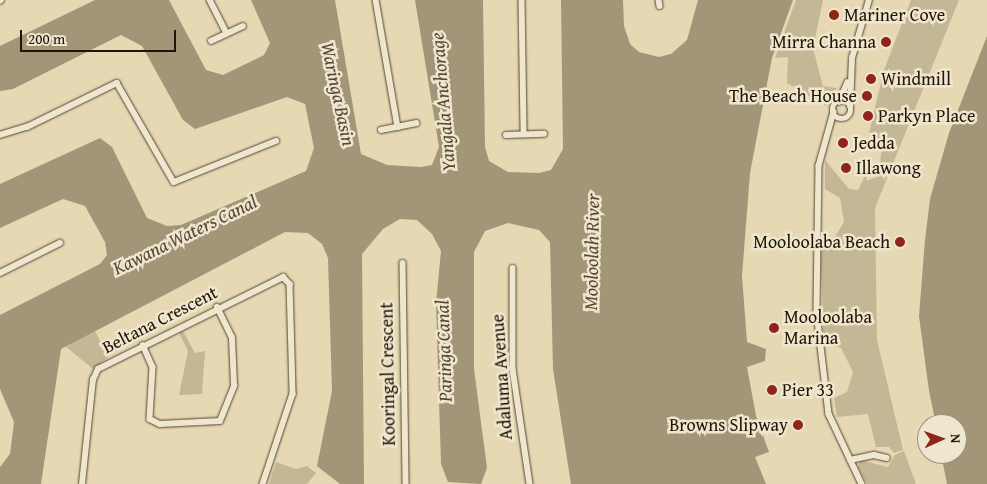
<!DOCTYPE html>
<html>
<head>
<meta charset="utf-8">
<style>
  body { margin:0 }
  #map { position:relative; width:987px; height:484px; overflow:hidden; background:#e5d8b3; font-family:"Gentium Book Plus",serif }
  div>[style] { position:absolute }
  .green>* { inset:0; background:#c4b795 }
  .water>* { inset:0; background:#a39578 }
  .roads { filter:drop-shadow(0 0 1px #534530) drop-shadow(0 0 1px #534530) }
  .minor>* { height:5.5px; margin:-2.75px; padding:0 2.75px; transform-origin:2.75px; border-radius:2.75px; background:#eee6ce }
  .minor>.ring { margin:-2.75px; padding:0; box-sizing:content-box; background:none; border:5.5px solid #eee6ce; border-radius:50% }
  .dots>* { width:14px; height:14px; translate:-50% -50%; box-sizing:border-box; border:2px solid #eee6ce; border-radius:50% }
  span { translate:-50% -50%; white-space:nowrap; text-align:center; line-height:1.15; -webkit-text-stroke:5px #eee6ce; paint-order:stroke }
  .poi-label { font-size:18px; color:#221404 }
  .left { translate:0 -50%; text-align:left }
  .right { translate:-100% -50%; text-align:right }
  .street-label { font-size:18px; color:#221404 }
  .water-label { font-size:19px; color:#564832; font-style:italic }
  .north { position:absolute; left:917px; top:414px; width:50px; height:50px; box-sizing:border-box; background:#eee6ce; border:1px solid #9c927d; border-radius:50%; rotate:88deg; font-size:14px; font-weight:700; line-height:20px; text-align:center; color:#221404 }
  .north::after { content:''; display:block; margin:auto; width:18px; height:22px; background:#8f2418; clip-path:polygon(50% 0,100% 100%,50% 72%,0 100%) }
  .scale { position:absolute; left:20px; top:30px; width:156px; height:22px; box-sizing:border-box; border:2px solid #221404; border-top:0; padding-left:6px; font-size:15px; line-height:18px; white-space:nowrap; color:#221404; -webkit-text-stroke:4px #eee6ce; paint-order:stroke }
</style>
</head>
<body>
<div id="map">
  <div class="green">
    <div style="clip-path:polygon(796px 0,823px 0,813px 48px,823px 86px,837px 88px,826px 106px,787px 83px,788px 57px,775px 58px)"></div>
    <div style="clip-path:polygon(911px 0,959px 0,875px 208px,877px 340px,903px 450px,894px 453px,889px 447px,876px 447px,868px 414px,837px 417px,834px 398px,847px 392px,853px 372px,841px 348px,824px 343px,820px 241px,835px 237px,844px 222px,840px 198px,825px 189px,825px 160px,849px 189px,858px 190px,866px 174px,867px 181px,879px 176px,882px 143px,869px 133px,884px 70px)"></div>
    <div style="clip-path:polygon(94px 329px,108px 357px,93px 369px,66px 347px)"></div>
    <div style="clip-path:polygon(183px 331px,195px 353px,205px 351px,202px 394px,179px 395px,188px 351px,179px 333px)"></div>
    <div style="clip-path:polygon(904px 451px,916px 484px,867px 484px,858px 467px,860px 460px,888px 467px,895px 455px)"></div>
    <div style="clip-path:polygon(276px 462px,296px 469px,307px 466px,316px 473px,307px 484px,269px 484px)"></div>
  </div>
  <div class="water">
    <div style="clip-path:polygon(95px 0,169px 0,206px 70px,223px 75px,264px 55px,270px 43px,251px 0,335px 0,361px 154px,387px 165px,421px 167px,432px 165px,439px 147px,415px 0,483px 0,485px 147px,489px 161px,508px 172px,539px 173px,551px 170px,563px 149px,561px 0,623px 0,624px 26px,630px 44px,639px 52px,659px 57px,671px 54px,687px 40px,698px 0,793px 0,772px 58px,750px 173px,742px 276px,747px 342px,766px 349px,765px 361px,747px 367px,756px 416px,769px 452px,755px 457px,766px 484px,571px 484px,553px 369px,550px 242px,539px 230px,508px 223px,485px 231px,474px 252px,474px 369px,487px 468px,481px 484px,448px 482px,441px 464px,436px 303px,441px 251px,432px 234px,417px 220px,400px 219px,383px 229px,362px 254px,364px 484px,340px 484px,317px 466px,332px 391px,328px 258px,322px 244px,308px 233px,285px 232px,61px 349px,41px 484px,0 484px,0 467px,10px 454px,14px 422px,0 389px,0 315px,100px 264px,107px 255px,105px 242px,85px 206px,63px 199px,0 228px,0 184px,100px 138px,112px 147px,147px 218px,167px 226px,181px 225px,306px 171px,314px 148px,305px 104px,287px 97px,195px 129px,183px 120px,142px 46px,121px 35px,13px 89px,0 91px,0 46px)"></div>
    <div style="clip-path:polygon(987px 36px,987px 484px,947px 484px,941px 454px,957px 454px,957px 424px,936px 424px,929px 391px,919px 316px,925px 240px,930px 199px,949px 133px)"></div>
  </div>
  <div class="roads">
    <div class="minor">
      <div style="left:210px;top:0;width:37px;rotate:63deg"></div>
      <div style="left:376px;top:0;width:129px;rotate:80.2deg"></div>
      <div style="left:522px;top:0;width:134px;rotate:89.1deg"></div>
      <div style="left:659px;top:0;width:6px;rotate:81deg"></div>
      <div style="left:0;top:1px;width:1px;rotate:-45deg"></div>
      <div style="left:211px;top:41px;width:35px;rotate:-25deg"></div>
      <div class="ring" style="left:833px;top:101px;width:12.5px;height:12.5px"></div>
      <div style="left:839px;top:102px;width:21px;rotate:-67deg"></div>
      <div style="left:850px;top:106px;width:48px;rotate:-87.6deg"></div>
      <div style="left:852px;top:58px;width:60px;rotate:-73.7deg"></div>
      <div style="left:834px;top:112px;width:56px;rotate:105.5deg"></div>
      <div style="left:819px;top:166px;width:146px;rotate:90.8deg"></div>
      <div style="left:817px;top:312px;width:103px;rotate:83.3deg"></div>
      <div style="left:829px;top:414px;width:77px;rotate:64.8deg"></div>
      <div style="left:381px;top:130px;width:36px;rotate:-11deg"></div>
      <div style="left:0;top:135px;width:28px;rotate:-17deg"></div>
      <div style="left:27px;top:127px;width:100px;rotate:-26.1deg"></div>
      <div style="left:117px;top:83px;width:114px;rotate:60.1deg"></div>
      <div style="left:174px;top:182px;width:110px;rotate:-21.9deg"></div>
      <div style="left:506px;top:135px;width:38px;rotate:-2deg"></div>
      <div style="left:403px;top:263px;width:221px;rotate:89.2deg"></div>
      <div style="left:513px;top:268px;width:101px;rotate:90deg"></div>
      <div style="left:513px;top:369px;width:116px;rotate:81.6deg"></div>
      <div style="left:0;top:273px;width:67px;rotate:-26.6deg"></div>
      <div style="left:143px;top:345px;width:24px;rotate:66deg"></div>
      <div style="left:153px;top:367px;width:52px;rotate:93.3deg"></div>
      <div style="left:150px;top:419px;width:11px;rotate:27deg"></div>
      <div style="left:160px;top:424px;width:60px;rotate:-2.9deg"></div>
      <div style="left:220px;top:421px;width:38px;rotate:-68deg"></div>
      <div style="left:234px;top:386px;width:48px;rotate:-92.4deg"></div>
      <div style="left:232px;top:338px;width:34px;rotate:-116deg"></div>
      <div style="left:850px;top:460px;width:25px;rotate:-12deg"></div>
      <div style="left:874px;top:455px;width:13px;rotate:13deg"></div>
      <div style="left:82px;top:484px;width:105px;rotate:-84deg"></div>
      <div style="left:93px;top:380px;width:12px;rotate:-66deg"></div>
      <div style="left:98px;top:369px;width:207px;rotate:-26.4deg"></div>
      <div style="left:283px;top:277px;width:10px;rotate:45deg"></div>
      <div style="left:290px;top:284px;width:110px;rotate:88.4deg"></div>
      <div style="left:293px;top:394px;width:95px;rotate:108.4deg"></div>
    </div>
  </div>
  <div class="dots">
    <div style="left:834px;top:15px;background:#8f2418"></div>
    <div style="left:886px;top:42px;background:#8f2418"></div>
    <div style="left:871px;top:79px;background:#8f2418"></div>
    <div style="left:867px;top:96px;background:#8f2418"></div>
    <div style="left:868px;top:116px;background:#8f2418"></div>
    <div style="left:843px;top:143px;background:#8f2418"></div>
    <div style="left:846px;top:168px;background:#8f2418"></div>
    <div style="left:900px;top:242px;background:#8f2418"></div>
    <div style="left:774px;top:328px;background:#8f2418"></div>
    <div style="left:772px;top:390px;background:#8f2418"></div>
    <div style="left:798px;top:425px;background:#8f2418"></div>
  </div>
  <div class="poi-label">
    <span class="left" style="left:844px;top:15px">Mariner Cove</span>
    <span class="right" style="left:876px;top:42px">Mirra Channa</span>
    <span class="left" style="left:881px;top:79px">Windmill</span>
    <span class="right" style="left:857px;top:96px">The Beach House</span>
    <span class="left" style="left:878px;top:116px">Parkyn Place</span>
    <span class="left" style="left:853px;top:143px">Jedda</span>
    <span class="left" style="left:856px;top:168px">Illawong</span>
    <span class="right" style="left:890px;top:242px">Mooloolaba Beach</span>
    <span class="left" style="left:784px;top:328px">Mooloolaba<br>Marina</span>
    <span class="left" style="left:782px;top:390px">Pier 33</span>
    <span class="right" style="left:788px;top:425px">Browns Slipway</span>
  </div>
  <div class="street-label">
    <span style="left:160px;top:320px;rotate:-27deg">Beltana Crescent</span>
    <span style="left:388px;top:374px;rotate:-91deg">Kooringal Crescent</span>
    <span style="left:502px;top:377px;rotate:-94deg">Adaluma Avenue</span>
  </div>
  <div class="water-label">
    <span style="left:338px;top:94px;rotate:78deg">Waringa Basin</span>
    <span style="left:443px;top:102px;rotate:-95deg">Yangala Anchorage</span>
    <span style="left:185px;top:235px;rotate:-26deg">Kawana Waters Canal</span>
    <span style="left:592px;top:252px;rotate:-89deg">Mooloolah River</span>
    <span style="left:444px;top:351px;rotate:-92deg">Paringa Canal</span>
  </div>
  <div class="north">N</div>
  <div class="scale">200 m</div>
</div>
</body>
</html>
